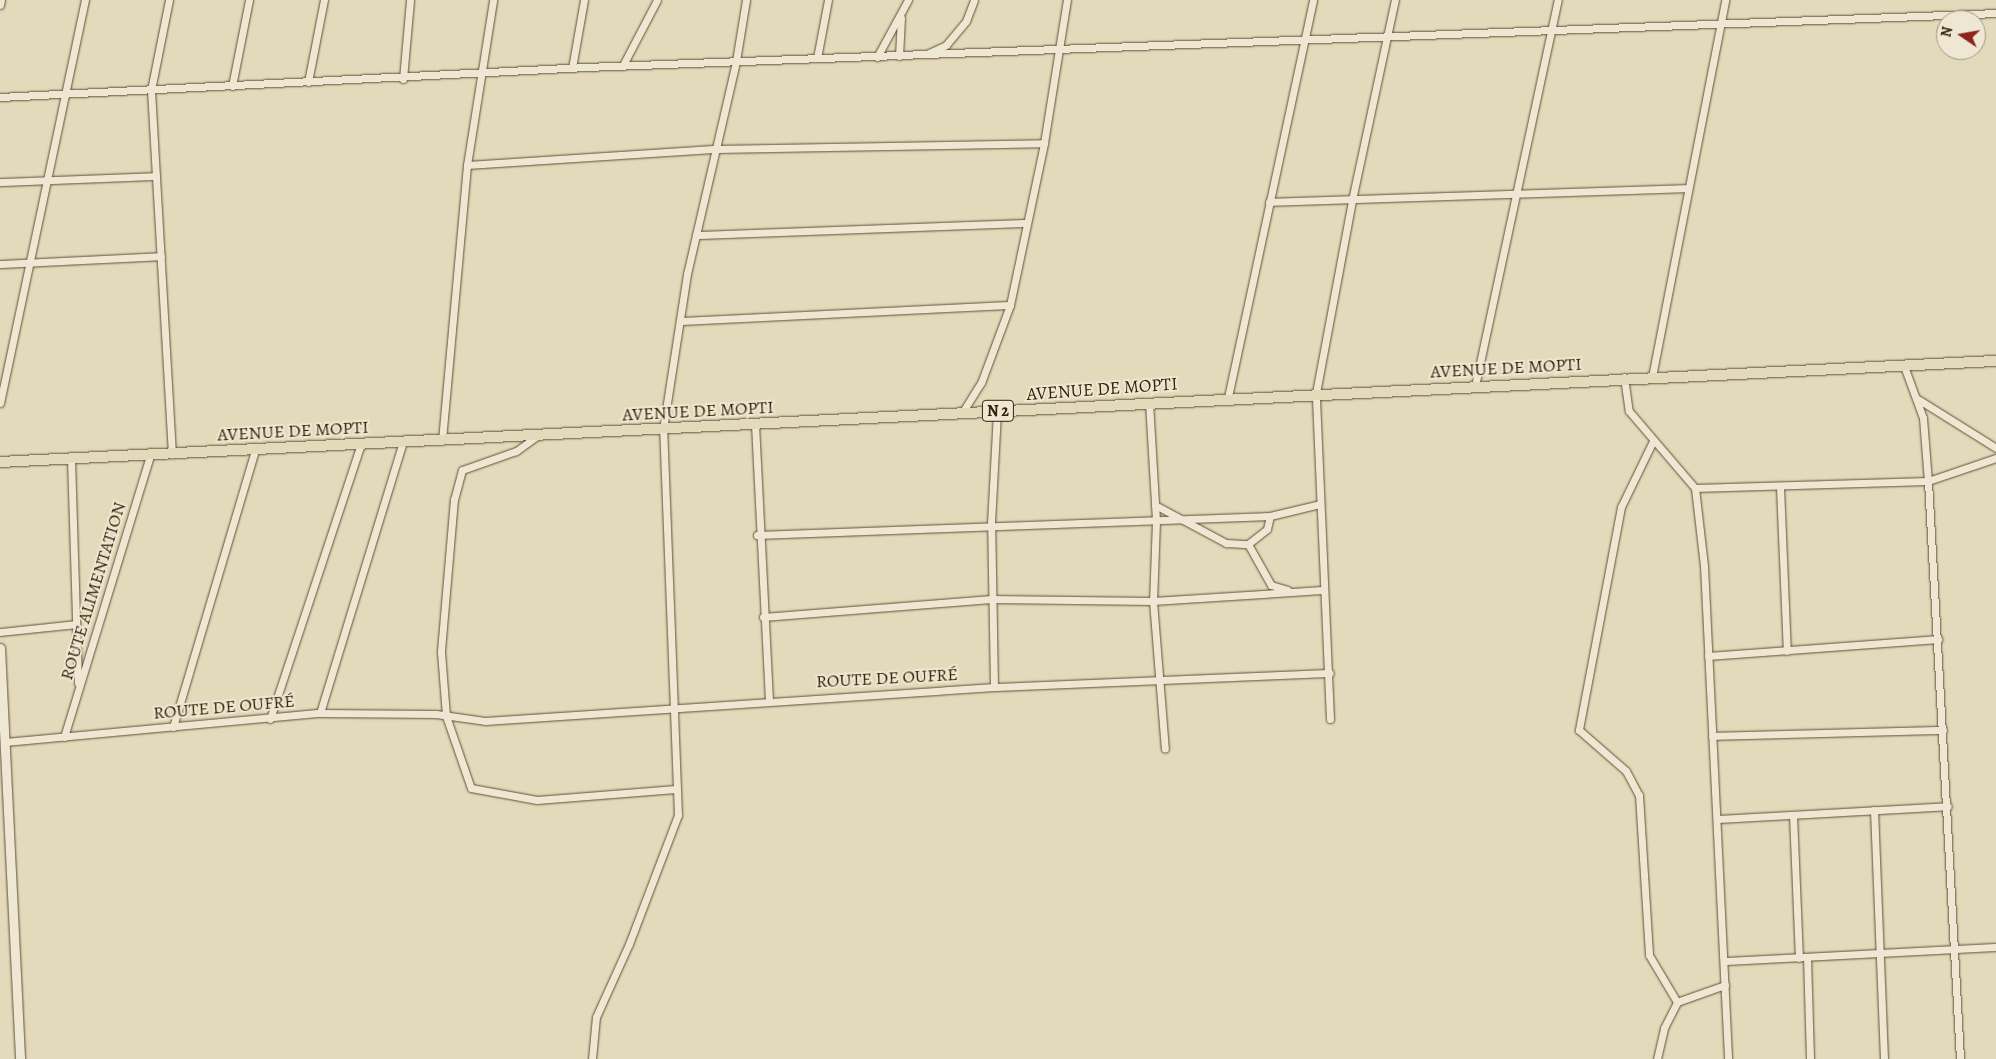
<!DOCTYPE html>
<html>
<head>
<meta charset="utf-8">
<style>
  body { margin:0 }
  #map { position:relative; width:1996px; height:1059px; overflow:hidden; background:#e3dabc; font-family:Alegreya,serif }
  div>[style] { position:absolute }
  .roads { filter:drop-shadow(0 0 1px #605033) drop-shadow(0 0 1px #605033) }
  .minor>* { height:7px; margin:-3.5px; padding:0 3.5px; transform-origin:3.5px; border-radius:3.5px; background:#ede7d3 }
  .tertiary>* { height:9px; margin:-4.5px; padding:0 4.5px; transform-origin:4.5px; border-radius:4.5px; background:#ede7d3 }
  .primary>* { height:10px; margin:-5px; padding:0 5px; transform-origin:5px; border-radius:5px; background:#e3dabc }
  span { translate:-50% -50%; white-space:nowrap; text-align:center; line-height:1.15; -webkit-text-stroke:4px #ede7d3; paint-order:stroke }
  .shield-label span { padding:1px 4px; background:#ede7d3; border:1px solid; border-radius:4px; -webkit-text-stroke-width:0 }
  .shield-label { font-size:16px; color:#352205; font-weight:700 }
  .street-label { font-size:18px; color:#352205 }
  .north { position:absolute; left:1936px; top:10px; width:50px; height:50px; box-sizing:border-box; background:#ede7d3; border:1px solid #a39881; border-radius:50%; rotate:282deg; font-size:14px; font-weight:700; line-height:20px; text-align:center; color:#352205 }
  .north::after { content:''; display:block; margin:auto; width:18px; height:22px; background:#8f2418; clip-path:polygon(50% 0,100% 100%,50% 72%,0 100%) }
</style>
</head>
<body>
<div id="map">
  <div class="roads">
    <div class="minor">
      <div style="left:169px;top:0;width:92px;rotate:101.3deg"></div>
      <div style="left:151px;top:90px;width:365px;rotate:86.7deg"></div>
      <div style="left:0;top:5px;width:5px;rotate:-79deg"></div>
      <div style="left:927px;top:54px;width:21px;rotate:-25deg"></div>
      <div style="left:946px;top:45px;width:31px;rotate:-50deg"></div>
      <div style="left:966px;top:21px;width:22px;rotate:-69deg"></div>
      <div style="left:899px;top:56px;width:38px;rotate:-87deg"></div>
      <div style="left:877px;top:57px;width:65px;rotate:-61.5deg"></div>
      <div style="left:817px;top:58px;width:59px;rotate:-79.3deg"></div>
      <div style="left:623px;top:65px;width:73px;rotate:-62.4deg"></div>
      <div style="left:572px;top:68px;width:69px;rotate:-80deg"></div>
      <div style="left:403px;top:79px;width:79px;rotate:-84.9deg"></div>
      <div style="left:308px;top:82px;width:84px;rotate:-79deg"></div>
      <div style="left:232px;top:86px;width:88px;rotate:-78.8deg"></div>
      <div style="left:0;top:97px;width:587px;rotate:-2.93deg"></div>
      <div style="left:586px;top:67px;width:1411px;rotate:-2.19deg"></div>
      <div style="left:467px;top:165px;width:250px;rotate:-3.7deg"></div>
      <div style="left:716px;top:149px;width:328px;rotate:-1deg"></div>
      <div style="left:0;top:182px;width:156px;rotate:-2.2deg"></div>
      <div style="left:1269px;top:202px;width:418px;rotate:-1.9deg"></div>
      <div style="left:696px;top:235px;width:331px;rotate:-2.1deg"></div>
      <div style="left:0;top:264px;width:161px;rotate:-2.8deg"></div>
      <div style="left:680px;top:321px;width:330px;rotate:-2.8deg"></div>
      <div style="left:1904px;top:366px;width:55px;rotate:69.9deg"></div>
      <div style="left:1923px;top:418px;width:63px;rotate:85.5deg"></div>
      <div style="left:1928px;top:481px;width:579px;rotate:86.83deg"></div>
      <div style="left:1624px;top:377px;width:34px;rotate:82deg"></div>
      <div style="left:1629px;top:411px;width:101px;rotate:49.4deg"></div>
      <div style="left:1695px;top:488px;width:79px;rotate:83.4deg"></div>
      <div style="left:1704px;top:566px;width:494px;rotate:87.2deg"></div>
      <div style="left:1652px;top:377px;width:384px;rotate:-79deg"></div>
      <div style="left:1475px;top:386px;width:395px;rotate:-77.9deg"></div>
      <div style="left:1228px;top:397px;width:406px;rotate:-77.9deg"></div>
      <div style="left:1916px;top:398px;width:94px;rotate:32deg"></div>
      <div style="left:1149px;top:402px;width:119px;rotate:86.6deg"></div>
      <div style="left:1156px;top:521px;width:80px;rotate:92.1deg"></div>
      <div style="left:1153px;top:601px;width:148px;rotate:85.4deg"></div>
      <div style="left:0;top:403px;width:412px;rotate:-78.1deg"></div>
      <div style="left:962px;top:413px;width:36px;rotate:-58deg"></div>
      <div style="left:981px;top:383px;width:83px;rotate:-69.6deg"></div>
      <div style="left:1010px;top:305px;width:166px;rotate:-78.1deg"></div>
      <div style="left:1044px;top:143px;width:145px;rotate:-80.9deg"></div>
      <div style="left:755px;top:424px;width:276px;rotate:87.1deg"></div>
      <div style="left:537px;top:436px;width:26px;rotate:144deg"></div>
      <div style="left:516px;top:451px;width:57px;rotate:160.6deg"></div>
      <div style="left:462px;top:470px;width:30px;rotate:105deg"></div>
      <div style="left:454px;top:499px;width:154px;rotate:94.9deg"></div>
      <div style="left:441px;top:652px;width:64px;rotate:85.5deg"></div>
      <div style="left:446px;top:716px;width:76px;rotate:70.9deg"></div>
      <div style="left:471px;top:788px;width:67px;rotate:10.3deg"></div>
      <div style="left:537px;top:800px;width:139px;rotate:-4.5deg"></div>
      <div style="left:442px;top:440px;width:276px;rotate:-84.8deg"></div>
      <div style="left:467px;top:165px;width:167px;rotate:-81deg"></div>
      <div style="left:1653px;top:441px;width:73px;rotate:115.9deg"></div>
      <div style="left:1621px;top:507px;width:227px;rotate:100.7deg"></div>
      <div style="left:1579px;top:730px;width:62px;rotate:41.1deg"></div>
      <div style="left:1626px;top:771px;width:27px;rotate:62deg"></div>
      <div style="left:1639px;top:795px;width:160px;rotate:86.4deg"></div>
      <div style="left:1649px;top:955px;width:55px;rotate:59.2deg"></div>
      <div style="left:71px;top:459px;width:224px;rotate:88.2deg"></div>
      <div style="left:1780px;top:487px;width:164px;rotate:87.6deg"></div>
      <div style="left:1695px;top:488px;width:233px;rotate:-1.7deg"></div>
      <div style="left:1928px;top:481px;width:72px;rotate:-18.7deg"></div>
      <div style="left:1155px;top:505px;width:81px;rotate:28.2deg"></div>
      <div style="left:1226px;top:543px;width:22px;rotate:3deg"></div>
      <div style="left:1248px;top:544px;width:47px;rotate:60.7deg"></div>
      <div style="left:1271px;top:585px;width:17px;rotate:17deg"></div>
      <div style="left:757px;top:535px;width:513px;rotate:-2.12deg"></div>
      <div style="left:1270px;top:516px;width:51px;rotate:-13.5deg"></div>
      <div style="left:1248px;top:544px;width:24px;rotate:-38deg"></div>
      <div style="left:1267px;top:529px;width:13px;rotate:-77deg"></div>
      <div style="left:763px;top:617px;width:229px;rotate:-4.5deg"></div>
      <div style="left:991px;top:599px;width:162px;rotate:0.7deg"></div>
      <div style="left:1153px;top:601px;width:169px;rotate:-3.7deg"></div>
      <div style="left:0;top:632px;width:76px;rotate:-6deg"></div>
      <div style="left:1708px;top:656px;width:231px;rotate:-4.2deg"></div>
      <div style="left:994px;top:687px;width:164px;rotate:-91deg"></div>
      <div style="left:991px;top:523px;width:112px;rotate:-86.9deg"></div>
      <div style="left:320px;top:713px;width:283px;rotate:-73deg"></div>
      <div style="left:270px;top:719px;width:290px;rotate:-71.7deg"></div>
      <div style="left:1330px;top:719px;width:326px;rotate:-92.5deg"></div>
      <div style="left:1316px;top:393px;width:196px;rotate:-79.4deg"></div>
      <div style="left:1352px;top:200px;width:205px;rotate:-77.9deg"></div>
      <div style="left:173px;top:727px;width:289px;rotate:-73.5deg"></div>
      <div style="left:1712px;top:736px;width:231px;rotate:-1.5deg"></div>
      <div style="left:64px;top:737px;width:295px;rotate:-73deg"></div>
      <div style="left:5px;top:742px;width:316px;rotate:-5.3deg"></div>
      <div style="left:320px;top:713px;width:116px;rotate:0.5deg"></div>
      <div style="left:436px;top:714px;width:49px;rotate:8.1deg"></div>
      <div style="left:485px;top:721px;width:510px;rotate:-3.82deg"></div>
      <div style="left:994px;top:687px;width:336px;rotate:-2.4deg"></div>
      <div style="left:1874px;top:810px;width:249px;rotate:87.7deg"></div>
      <div style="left:1793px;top:815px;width:143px;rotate:87.6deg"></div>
      <div style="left:1717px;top:819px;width:231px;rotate:-3.2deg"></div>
      <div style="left:1807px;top:957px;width:102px;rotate:88.3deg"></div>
      <div style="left:1725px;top:961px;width:271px;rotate:-3deg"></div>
      <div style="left:592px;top:1059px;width:42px;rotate:-84.6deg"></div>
      <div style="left:596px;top:1017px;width:80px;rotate:-65.7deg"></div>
      <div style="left:629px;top:944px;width:138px;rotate:-69.2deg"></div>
      <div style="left:678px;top:815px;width:386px;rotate:-92.2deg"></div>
      <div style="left:663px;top:429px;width:157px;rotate:-81.2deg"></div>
      <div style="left:687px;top:274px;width:219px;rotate:-77deg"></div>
      <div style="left:736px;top:61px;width:62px;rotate:-80.7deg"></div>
      <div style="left:1657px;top:1059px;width:32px;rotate:-77deg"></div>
      <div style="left:1664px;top:1028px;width:29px;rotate:-63deg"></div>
      <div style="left:1677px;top:1002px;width:51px;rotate:-19.5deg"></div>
    </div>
    <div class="tertiary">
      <div style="left:0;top:648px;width:411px;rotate:87.2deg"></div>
    </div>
    <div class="primary">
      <div style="left:0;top:462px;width:1999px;rotate:-2.9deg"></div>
    </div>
  </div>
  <div class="shield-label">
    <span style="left:998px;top:411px">N 2</span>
  </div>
  <div class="street-label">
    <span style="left:1506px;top:368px;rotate:-3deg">AVENUE DE MOPTI</span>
    <span style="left:1102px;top:389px;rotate:-4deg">AVENUE DE MOPTI</span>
    <span style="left:698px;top:411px;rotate:-3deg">AVENUE DE MOPTI</span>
    <span style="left:293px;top:431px;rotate:-3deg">AVENUE DE MOPTI</span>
    <span style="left:93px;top:591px;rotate:-73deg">ROUTE ALIMENTATION</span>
    <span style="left:887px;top:678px;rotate:-3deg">ROUTE DE OUFRÉ</span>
    <span style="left:224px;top:707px;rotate:-5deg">ROUTE DE OUFRÉ</span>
  </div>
  <div class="north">N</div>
</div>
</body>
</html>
